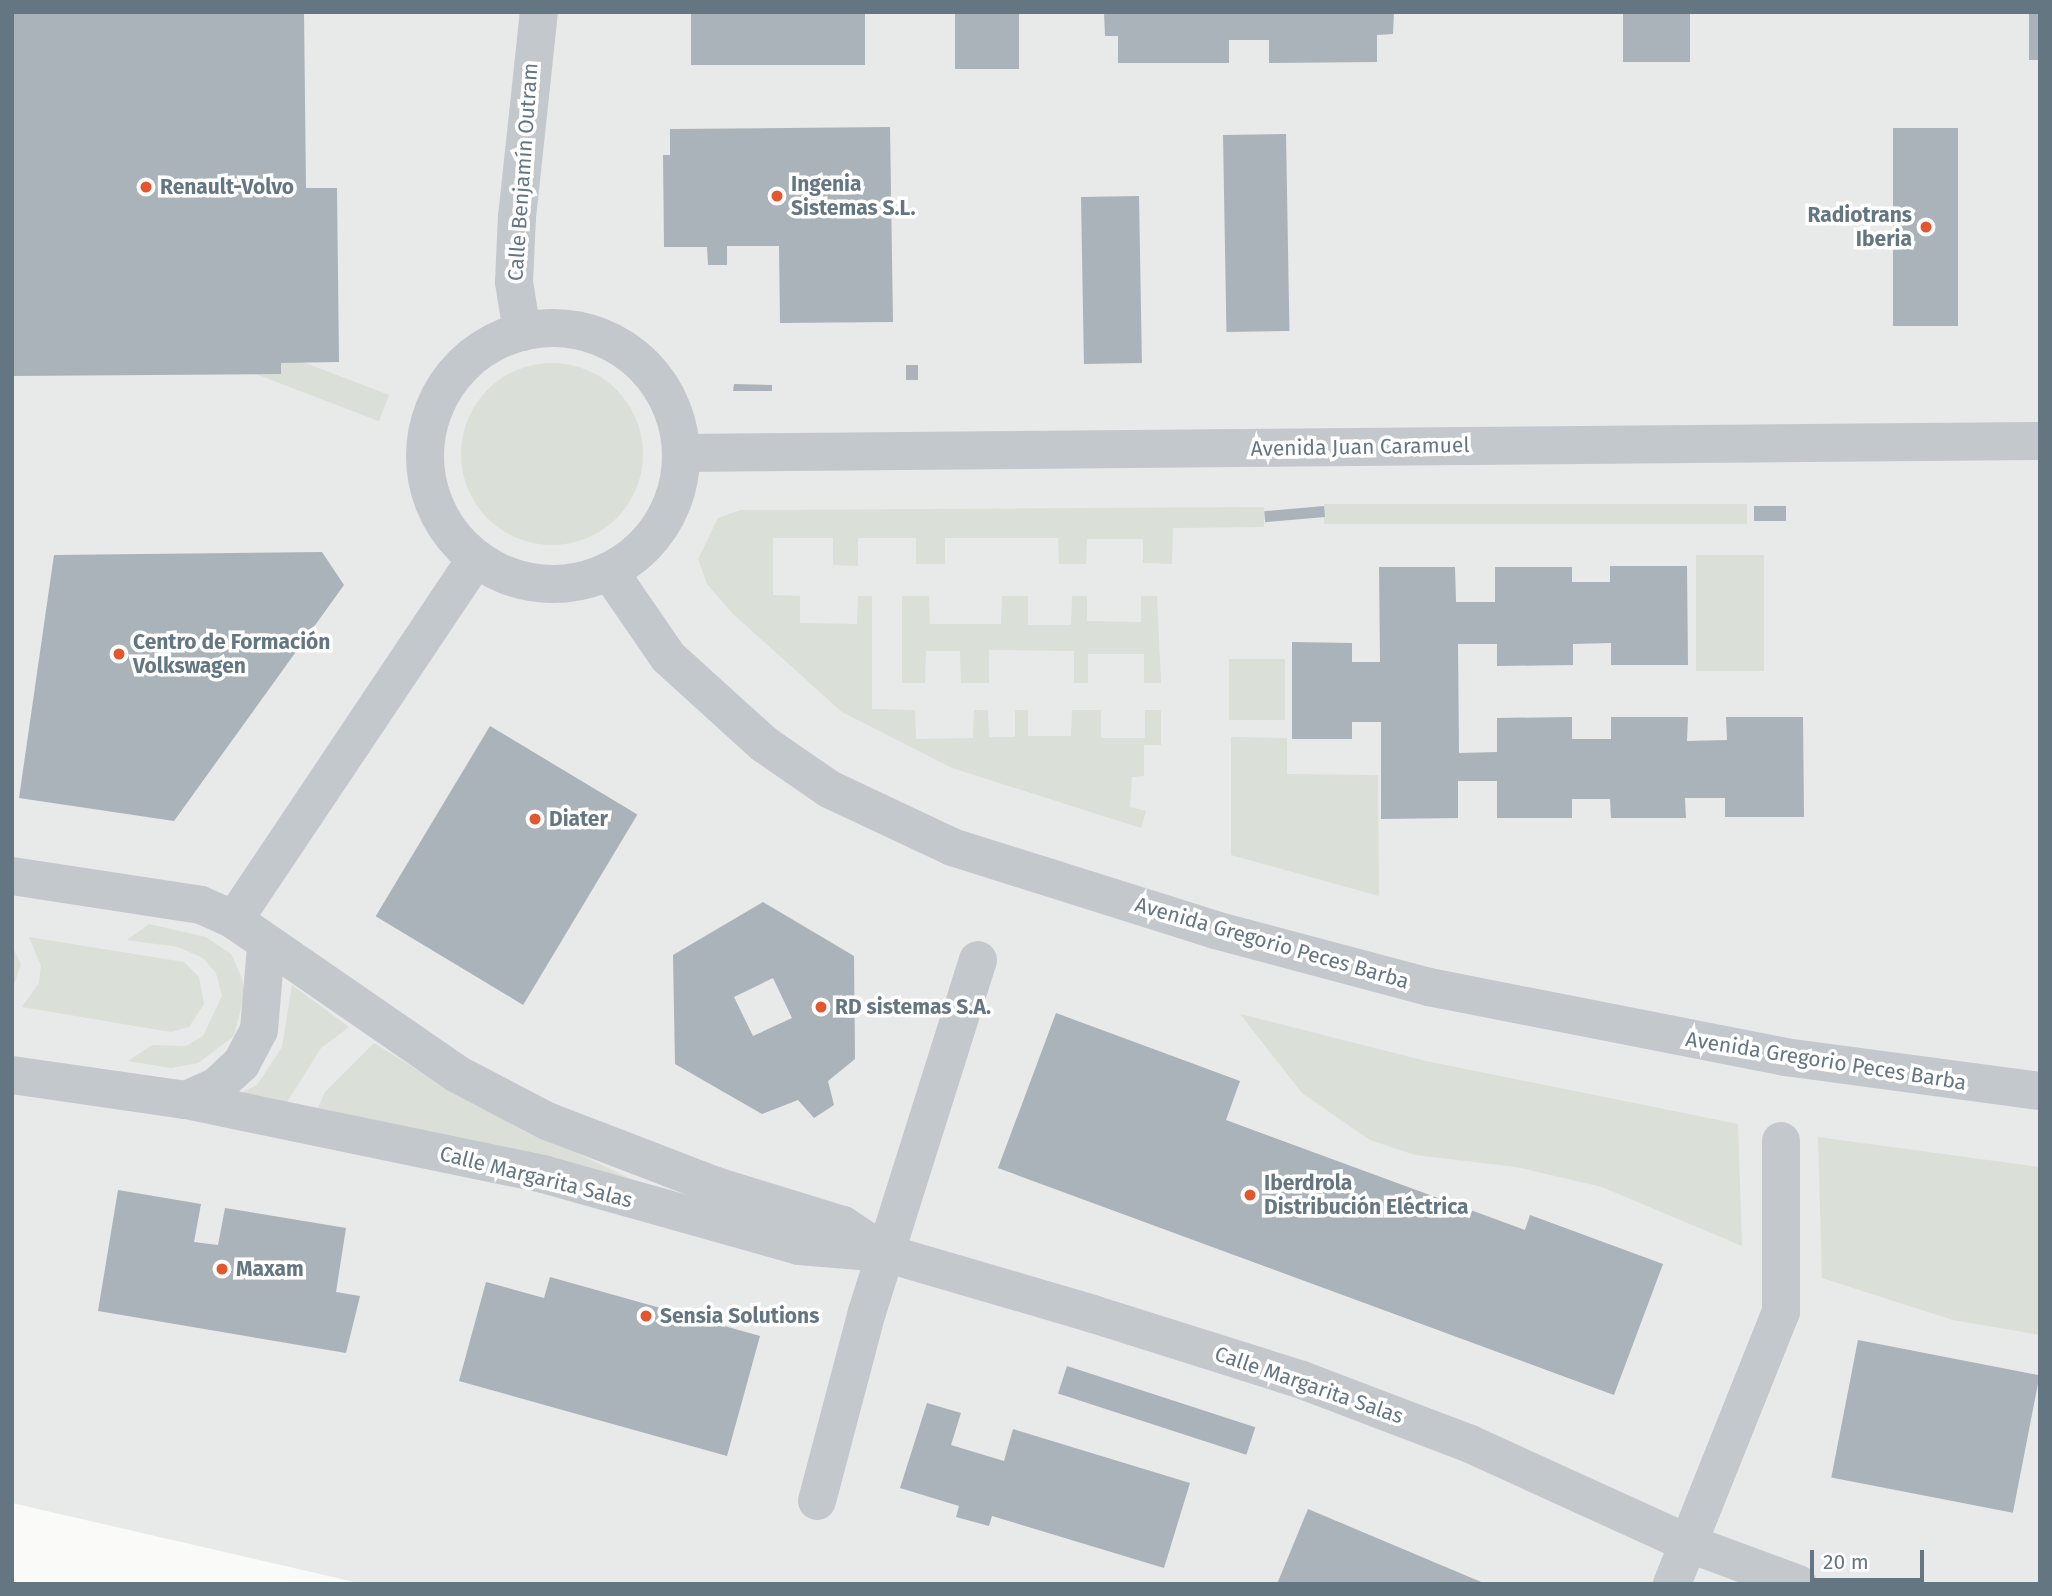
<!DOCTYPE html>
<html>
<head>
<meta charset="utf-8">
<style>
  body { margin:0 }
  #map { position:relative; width:2052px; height:1596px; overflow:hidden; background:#fafaf8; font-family:"Fira Sans",sans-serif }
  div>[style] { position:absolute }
  .built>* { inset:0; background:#e8e9e9 }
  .green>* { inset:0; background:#dadfd7; transform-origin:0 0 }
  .round { border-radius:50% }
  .building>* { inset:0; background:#aab3b9; transform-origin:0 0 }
  .minor>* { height:38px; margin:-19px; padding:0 19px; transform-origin:19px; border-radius:19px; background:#c3c8cc }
  .minor>.ring { margin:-19px; padding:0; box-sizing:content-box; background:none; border:38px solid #c3c8cc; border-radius:50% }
  .dots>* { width:19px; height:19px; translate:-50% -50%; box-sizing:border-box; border:4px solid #fff; border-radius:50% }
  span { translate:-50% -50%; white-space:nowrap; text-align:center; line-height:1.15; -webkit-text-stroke:7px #fff; paint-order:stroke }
  .street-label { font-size:21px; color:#657683 }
  .poi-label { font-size:21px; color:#657683; font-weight:700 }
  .left { translate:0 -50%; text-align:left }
  .right { translate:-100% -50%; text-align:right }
  .frame { position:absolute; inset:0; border:14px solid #657683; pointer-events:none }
  .scale { position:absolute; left:1810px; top:1550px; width:114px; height:32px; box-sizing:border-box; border:4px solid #657683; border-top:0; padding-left:9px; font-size:21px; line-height:24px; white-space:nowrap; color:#657683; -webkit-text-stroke:5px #fff; paint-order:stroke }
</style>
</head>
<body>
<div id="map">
  <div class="built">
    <div style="clip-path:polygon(12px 12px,2040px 12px,2040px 1584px,363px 1584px,12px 1503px)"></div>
  </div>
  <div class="green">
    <div class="round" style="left:461px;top:363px;width:182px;height:182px"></div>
    <div style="left:389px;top:395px;width:28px;height:377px;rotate:111deg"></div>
    <div style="left:1747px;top:504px;width:20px;height:423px;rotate:90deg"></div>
    <div style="clip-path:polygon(1264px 507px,1264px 527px,1173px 528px,1172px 564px,1143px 563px,1143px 539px,1087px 539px,1086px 564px,1059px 564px,1058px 538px,945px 538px,945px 564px,916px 564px,916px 538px,858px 538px,858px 566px,833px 565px,833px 538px,773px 538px,773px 595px,800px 596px,800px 623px,857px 624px,858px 596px,872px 596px,872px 709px,915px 710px,916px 739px,973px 738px,974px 710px,988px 710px,989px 737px,1015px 737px,1015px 710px,1028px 710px,1028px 736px,1071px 736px,1072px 710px,1101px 710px,1101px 738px,1145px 738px,1145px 710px,1161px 710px,1161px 745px,1144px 745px,1144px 776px,1132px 777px,1130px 807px,1146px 811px,1141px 828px,952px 768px,842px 712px,733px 614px,707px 584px,698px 559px,718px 518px,741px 510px)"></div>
    <div style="left:1696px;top:555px;width:68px;height:116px"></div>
    <div style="clip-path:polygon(902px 596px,929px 596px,930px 624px,1001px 624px,1002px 596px,1028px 596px,1028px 625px,1071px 625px,1072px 596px,1087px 596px,1087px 621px,1141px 622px,1141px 596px,1157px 596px,1161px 683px,1144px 683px,1144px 654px,1088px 654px,1088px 683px,1074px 683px,1074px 651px,989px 650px,989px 683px,961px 683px,960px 651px,926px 651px,925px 683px,902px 683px)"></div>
    <div style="left:1229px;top:659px;width:56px;height:61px"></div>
    <div style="clip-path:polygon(1231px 737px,1287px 738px,1287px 774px,1378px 775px,1379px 896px,1231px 855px)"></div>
    <div style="clip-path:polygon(149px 924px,206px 937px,231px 954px,241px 976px,245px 991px,234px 1036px,198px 1063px,171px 1068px,128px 1061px,152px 1045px,186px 1046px,203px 1036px,222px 996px,216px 973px,203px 958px,178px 947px,127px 940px)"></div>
    <div style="clip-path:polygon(29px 937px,184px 962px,199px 977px,204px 1004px,189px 1027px,171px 1032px,22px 1007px,39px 983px,41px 966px)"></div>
    <div style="clip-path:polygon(12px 946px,21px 964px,12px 991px)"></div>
    <div style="clip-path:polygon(292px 985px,349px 1027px,321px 1048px,287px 1102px,239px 1094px,257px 1085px,282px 1047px)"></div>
    <div style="clip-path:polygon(1240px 1014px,1426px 1061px,1738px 1124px,1742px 1246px,1602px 1187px,1516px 1167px,1415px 1155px,1370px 1140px,1302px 1093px)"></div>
    <div style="clip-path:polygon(374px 1043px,471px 1103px,629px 1178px,318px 1108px,325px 1092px)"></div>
    <div style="clip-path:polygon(1818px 1137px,2040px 1167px,2040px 1335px,1953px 1320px,1822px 1278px)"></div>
  </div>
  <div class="building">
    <div style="clip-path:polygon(12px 12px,304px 12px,306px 188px,337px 188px,339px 362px,281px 363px,281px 374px,12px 376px)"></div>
    <div style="left:691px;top:12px;width:174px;height:53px"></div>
    <div style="left:955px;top:12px;width:64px;height:57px"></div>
    <div style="clip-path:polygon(1104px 12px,1394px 12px,1393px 34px,1377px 35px,1377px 62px,1269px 63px,1269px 40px,1229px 40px,1229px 63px,1118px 63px,1118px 36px,1105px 36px)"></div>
    <div style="left:1623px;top:12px;width:67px;height:50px"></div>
    <div style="left:2029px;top:12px;width:11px;height:48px"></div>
    <div style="clip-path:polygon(890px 127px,893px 322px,780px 323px,779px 246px,727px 246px,727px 265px,708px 265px,707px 247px,664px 247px,663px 155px,670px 155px,670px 129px)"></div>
    <div style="left:1893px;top:128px;width:65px;height:198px"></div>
    <div style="left:1286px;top:134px;width:197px;height:63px;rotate:89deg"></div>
    <div style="left:1139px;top:196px;width:167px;height:58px;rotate:89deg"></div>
    <div style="left:906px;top:365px;width:12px;height:15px"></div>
    <div style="clip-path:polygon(734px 384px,772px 385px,772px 391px,733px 391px)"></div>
    <div style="left:1324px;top:506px;width:11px;height:60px;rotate:85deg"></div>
    <div style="left:1786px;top:506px;width:15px;height:32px;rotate:90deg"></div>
    <div style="clip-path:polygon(322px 552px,344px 585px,174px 821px,19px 798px,54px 555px)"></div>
    <div style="clip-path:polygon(1610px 566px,1687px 566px,1688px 665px,1611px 665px,1611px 643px,1573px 644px,1573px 665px,1497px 666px,1497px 644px,1458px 644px,1459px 753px,1497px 752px,1497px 718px,1572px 717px,1572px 739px,1611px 739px,1611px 717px,1688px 717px,1687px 741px,1727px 740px,1726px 717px,1803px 717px,1804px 817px,1725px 817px,1725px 798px,1685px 798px,1686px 818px,1611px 818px,1610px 799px,1572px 799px,1572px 818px,1497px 818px,1497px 781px,1458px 781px,1458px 818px,1381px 819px,1381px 722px,1352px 722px,1352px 739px,1292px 739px,1292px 642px,1352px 643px,1352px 662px,1380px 662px,1379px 567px,1455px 567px,1456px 602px,1495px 602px,1495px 567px,1572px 567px,1572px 582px,1610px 582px)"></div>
    <div style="left:490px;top:726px;width:172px;height:222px;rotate:31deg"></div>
    <div style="clip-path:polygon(evenodd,763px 902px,854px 956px,855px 1059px,828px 1081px,834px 1105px,814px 1118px,798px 1100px,762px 1114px,675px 1064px,673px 955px,763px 902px,773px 978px,792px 1018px,753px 1036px,734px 997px,773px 978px)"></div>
    <div style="clip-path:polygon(1056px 1013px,1240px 1081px,1226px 1120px,1525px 1230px,1530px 1215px,1663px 1264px,1614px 1395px,998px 1168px)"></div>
    <div style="clip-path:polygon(118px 1190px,201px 1204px,194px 1242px,218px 1245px,225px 1208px,346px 1228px,336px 1292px,360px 1296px,346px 1353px,98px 1311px)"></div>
    <div style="clip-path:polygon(550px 1277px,760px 1336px,727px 1456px,459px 1381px,486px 1282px,544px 1298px)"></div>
    <div style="left:1858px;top:1340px;width:185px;height:140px;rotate:11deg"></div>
    <div style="left:1067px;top:1366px;width:198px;height:29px;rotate:18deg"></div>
    <div style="clip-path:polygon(927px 1403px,961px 1413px,951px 1445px,1004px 1461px,1013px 1429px,1190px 1483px,1164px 1568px,992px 1516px,989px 1526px,956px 1517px,959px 1506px,900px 1488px)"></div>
    <div style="clip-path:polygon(1308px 1509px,1486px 1584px,1277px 1584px)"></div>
  </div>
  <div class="minor">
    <div class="ring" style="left:425px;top:328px;width:218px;height:218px"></div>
    <div style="left:522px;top:332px;width:51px;rotate:-99.1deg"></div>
    <div style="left:514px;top:282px;width:65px;rotate:-87.4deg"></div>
    <div style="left:517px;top:217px;width:206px;rotate:-83.9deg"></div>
    <div style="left:681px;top:453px;width:1359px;rotate:-0.51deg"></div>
    <div style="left:609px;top:571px;width:104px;rotate:55.5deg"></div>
    <div style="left:668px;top:657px;width:130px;rotate:42.2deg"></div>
    <div style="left:764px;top:744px;width:79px;rotate:34.7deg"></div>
    <div style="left:829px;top:789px;width:136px;rotate:25.2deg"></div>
    <div style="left:952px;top:847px;width:276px;rotate:17.5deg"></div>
    <div style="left:1215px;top:930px;width:221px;rotate:14.9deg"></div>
    <div style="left:1429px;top:987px;width:363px;rotate:11.1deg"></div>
    <div style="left:1785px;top:1057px;width:257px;rotate:7.6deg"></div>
    <div style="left:12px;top:876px;width:191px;rotate:8.7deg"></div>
    <div style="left:201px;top:905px;width:36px;rotate:24deg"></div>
    <div style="left:234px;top:920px;width:271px;rotate:34.6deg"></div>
    <div style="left:457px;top:1074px;width:102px;rotate:27.6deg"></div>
    <div style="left:547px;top:1121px;width:181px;rotate:21deg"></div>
    <div style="left:716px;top:1186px;width:133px;rotate:17.1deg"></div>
    <div style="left:843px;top:1225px;width:43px;rotate:33.7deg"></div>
    <div style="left:234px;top:920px;width:435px;rotate:-56.2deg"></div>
    <div style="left:12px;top:1075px;width:176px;rotate:8.2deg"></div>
    <div style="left:186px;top:1100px;width:34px;rotate:-24deg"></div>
    <div style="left:217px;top:1086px;width:33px;rotate:-43deg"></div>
    <div style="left:241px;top:1064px;width:38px;rotate:-62deg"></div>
    <div style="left:259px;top:1030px;width:84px;rotate:-85.2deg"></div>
    <div style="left:186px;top:1100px;width:365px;rotate:11.7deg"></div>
    <div style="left:543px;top:1174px;width:266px;rotate:15.7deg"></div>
    <div style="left:799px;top:1246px;width:86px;rotate:4.7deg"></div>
    <div style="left:885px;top:1253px;width:217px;rotate:16.3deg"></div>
    <div style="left:1093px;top:1314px;width:219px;rotate:17.5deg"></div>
    <div style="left:1302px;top:1380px;width:178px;rotate:20.8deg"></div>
    <div style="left:1468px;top:1443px;width:244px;rotate:24.5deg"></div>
    <div style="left:1690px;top:1544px;width:115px;rotate:20.3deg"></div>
    <div style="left:817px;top:1501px;width:196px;rotate:-75.2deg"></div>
    <div style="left:867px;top:1312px;width:369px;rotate:-72.5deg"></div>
    <div style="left:1672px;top:1584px;width:293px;rotate:-68.2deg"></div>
    <div style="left:1781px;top:1312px;width:171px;rotate:-90deg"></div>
  </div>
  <div class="dots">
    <div style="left:146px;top:187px;background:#e4572e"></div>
    <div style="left:777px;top:196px;background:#e4572e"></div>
    <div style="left:1926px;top:227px;background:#e4572e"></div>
    <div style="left:119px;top:654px;background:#e4572e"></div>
    <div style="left:535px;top:819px;background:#e4572e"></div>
    <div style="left:821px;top:1007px;background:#e4572e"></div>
    <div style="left:1250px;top:1195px;background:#e4572e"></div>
    <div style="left:222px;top:1269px;background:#e4572e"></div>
    <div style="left:646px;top:1316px;background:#e4572e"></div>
  </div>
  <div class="street-label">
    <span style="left:523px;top:172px;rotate:-86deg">Calle Benjamín Outram</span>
    <span style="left:1360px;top:447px;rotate:-1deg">Avenida Juan Caramuel</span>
    <span style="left:1272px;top:943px;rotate:16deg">Avenida Gregorio Peces Barba</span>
    <span style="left:1826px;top:1061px;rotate:9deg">Avenida Gregorio Peces Barba</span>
    <span style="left:536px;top:1177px;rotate:14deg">Calle Margarita Salas</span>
    <span style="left:1309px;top:1385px;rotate:19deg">Calle Margarita Salas</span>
  </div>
  <div class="poi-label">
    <span class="left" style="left:791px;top:196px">Ingenia<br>Sistemas S.L.</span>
    <span class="left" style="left:160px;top:187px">Renault-Volvo</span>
    <span class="right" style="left:1912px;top:227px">Radiotrans<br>Iberia</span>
    <span class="left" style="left:133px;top:654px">Centro de Formación<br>Volkswagen</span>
    <span class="left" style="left:549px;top:819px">Diater</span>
    <span class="left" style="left:835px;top:1007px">RD sistemas S.A.</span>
    <span class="left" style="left:1264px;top:1195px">Iberdrola<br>Distribución Eléctrica</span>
    <span class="left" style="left:236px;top:1269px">Maxam</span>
    <span class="left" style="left:660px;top:1316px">Sensia Solutions</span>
  </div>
  <div class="frame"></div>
  <div class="scale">20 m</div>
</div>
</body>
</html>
